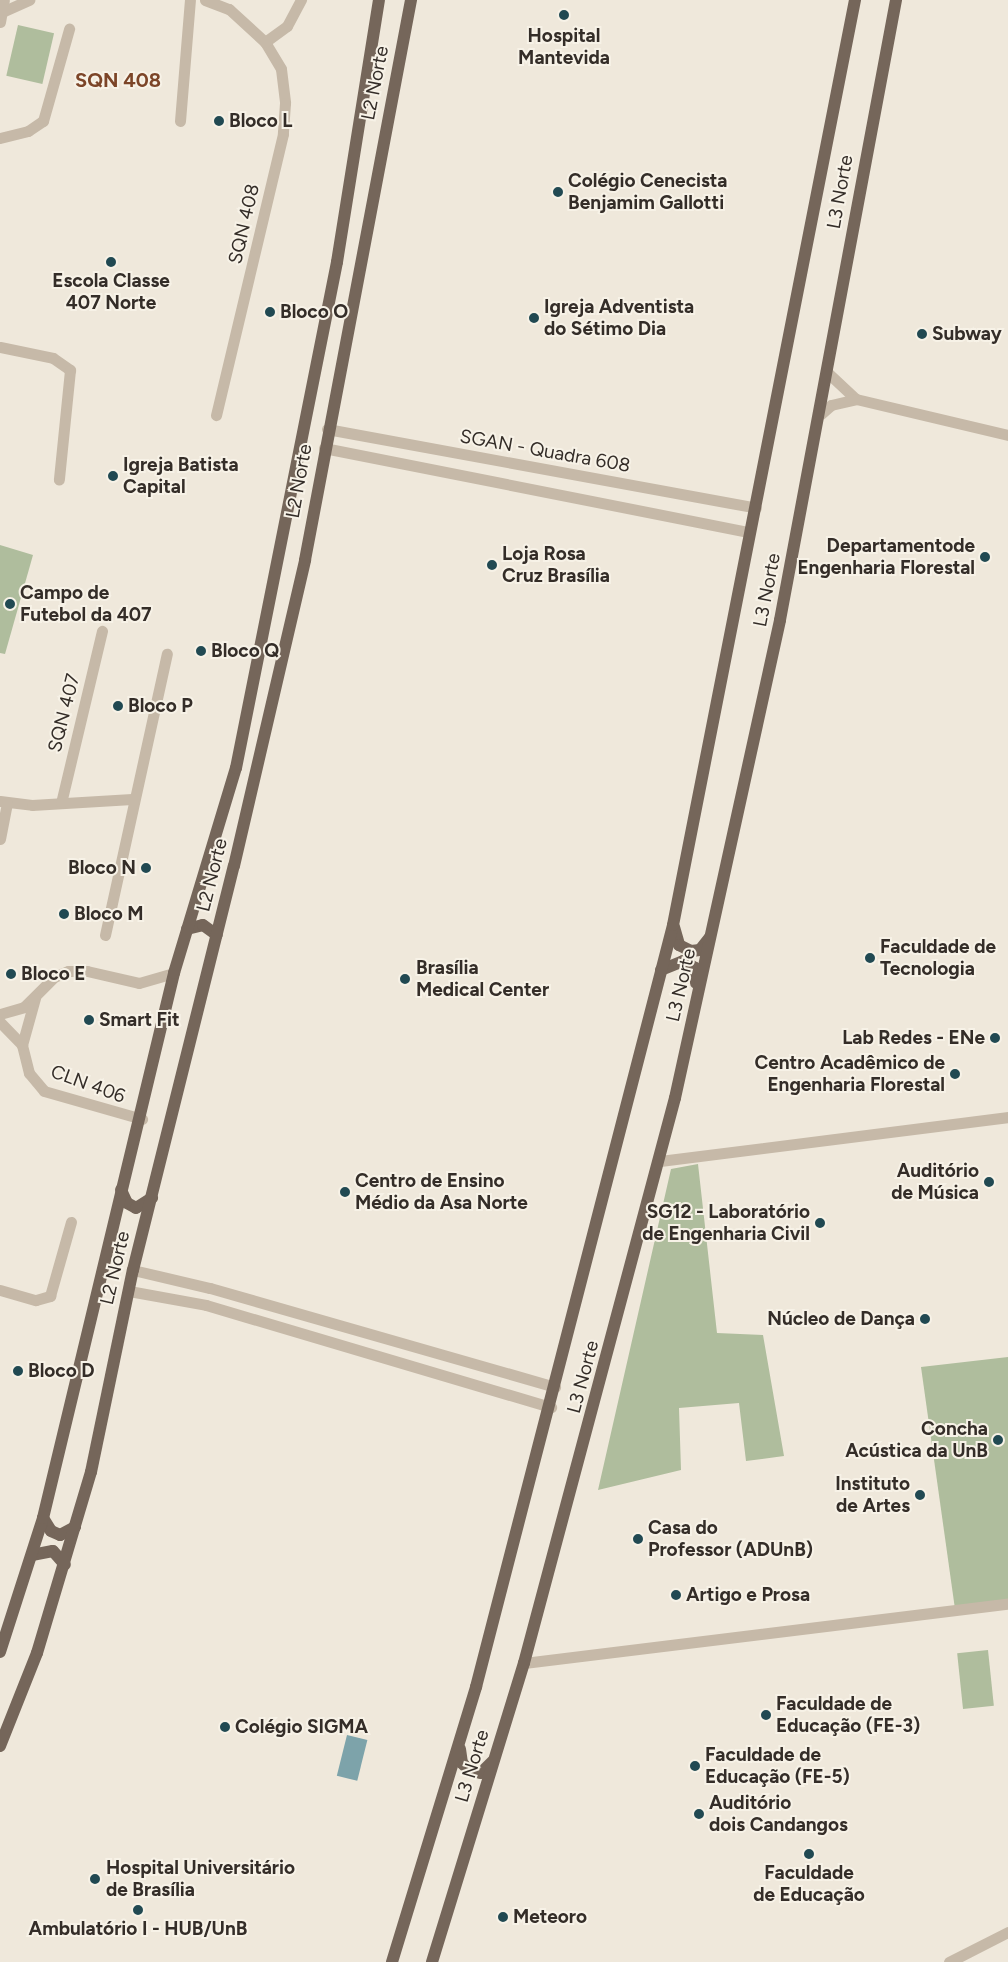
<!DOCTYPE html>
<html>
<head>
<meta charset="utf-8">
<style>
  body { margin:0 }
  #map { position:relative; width:1008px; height:1962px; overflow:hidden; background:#efe8db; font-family:Figtree,sans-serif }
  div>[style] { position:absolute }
  .green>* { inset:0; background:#afbd9d; transform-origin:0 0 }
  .water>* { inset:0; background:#7da3aa; transform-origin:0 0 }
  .minor>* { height:11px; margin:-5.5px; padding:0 5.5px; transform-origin:5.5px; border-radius:5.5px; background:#c6b9a8 }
  .major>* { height:12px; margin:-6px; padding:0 6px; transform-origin:6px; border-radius:6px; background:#75665a }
  .dots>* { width:14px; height:14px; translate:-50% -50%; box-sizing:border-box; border:2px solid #f7f2e7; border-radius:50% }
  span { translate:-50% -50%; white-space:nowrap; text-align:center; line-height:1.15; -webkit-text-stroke:4px #f7f2e7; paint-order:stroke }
  .poi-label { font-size:19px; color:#342d28; font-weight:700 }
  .left { translate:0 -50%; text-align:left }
  .right { translate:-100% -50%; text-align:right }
  .street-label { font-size:19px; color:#342d28 }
  .neighbourhood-label { font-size:20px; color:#7c4528; font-weight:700 }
</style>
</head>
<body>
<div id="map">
  <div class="green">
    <div style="left:18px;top:25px;width:37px;height:52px;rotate:13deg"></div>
    <div style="clip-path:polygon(0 545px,33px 555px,5px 654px,0 653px)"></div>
    <div style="clip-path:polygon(698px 1164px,717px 1333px,763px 1335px,784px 1456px,746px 1461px,739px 1403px,679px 1408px,681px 1470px,598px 1490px,671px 1169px)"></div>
    <div style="clip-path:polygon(1008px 1357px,1008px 1603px,955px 1609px,921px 1367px)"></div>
    <div style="left:988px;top:1650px;width:56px;height:31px;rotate:84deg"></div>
  </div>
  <div class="water">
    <div style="left:347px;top:1735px;width:21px;height:42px;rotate:14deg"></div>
  </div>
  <div class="minor">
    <div style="left:205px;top:0;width:26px;rotate:21deg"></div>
    <div style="left:229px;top:9px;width:49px;rotate:42.5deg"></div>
    <div style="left:265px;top:42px;width:31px;rotate:59deg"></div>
    <div style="left:281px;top:69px;width:34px;rotate:83deg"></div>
    <div style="left:285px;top:103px;width:31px;rotate:94deg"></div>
    <div style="left:283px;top:134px;width:289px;rotate:103.4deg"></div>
    <div style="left:2px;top:12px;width:30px;rotate:-24deg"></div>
    <div style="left:0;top:22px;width:22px;rotate:-80deg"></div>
    <div style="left:265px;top:42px;width:27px;rotate:-36deg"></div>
    <div style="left:287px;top:26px;width:30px;rotate:-62deg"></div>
    <div style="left:180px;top:121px;width:121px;rotate:-85.3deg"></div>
    <div style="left:0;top:138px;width:29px;rotate:-14deg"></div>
    <div style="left:28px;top:131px;width:18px;rotate:-34deg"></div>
    <div style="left:43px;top:121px;width:96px;rotate:-74.2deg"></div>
    <div style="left:0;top:347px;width:54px;rotate:11.7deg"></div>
    <div style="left:53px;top:358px;width:21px;rotate:35deg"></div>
    <div style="left:70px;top:370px;width:110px;rotate:95.8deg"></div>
    <div style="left:828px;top:373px;width:38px;rotate:43deg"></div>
    <div style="left:856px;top:399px;width:156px;rotate:13.3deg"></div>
    <div style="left:821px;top:414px;width:13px;rotate:-42deg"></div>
    <div style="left:831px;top:405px;width:26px;rotate:-13deg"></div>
    <div style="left:327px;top:429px;width:436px;rotate:10.4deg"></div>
    <div style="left:324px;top:448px;width:434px;rotate:11.2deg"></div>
    <div style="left:0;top:801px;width:32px;rotate:7deg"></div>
    <div style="left:32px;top:805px;width:100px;rotate:-3.4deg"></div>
    <div style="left:61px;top:803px;width:177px;rotate:-76.6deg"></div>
    <div style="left:0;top:839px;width:37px;rotate:-79deg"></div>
    <div style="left:105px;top:935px;width:288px;rotate:-77.6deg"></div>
    <div style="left:0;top:1014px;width:25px;rotate:-16deg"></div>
    <div style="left:24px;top:1007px;width:42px;rotate:-45deg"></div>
    <div style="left:54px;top:977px;width:15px;rotate:-23deg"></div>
    <div style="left:68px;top:971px;width:19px"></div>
    <div style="left:87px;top:971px;width:53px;rotate:13deg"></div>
    <div style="left:139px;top:983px;width:36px;rotate:-16deg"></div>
    <div style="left:0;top:1022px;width:32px;rotate:46deg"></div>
    <div style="left:22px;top:1045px;width:29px;rotate:76deg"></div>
    <div style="left:29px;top:1073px;width:23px;rotate:50deg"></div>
    <div style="left:44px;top:1091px;width:102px;rotate:15.9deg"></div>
    <div style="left:22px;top:1045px;width:49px;rotate:-74.5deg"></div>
    <div style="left:660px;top:1161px;width:351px;rotate:-7.2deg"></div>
    <div style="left:133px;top:1270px;width:79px;rotate:13.2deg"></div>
    <div style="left:210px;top:1288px;width:359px;rotate:16deg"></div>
    <div style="left:0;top:1290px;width:37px;rotate:16deg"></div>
    <div style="left:36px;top:1300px;width:15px;rotate:-16deg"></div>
    <div style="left:50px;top:1296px;width:77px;rotate:-74.2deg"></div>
    <div style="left:129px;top:1291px;width:78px;rotate:10.3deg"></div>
    <div style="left:206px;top:1305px;width:360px;rotate:16.5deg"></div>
    <div style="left:524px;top:1663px;width:488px;rotate:-7deg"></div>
    <div style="left:949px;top:1962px;width:66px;rotate:-27deg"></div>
  </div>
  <div class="major">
    <div style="left:674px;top:927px;width:19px;rotate:74deg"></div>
    <div style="left:679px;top:945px;width:13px;rotate:27deg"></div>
    <div style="left:691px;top:951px;width:9px;rotate:-6deg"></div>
    <div style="left:700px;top:950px;width:16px;rotate:-52deg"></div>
    <div style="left:187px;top:929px;width:16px;rotate:-14deg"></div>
    <div style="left:203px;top:925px;width:17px;rotate:36deg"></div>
    <div style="left:661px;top:970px;width:24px;rotate:-22deg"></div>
    <div style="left:683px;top:961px;width:14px;rotate:30deg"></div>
    <div style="left:695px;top:968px;width:15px;rotate:86deg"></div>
    <div style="left:121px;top:1190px;width:14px;rotate:65deg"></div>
    <div style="left:127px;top:1203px;width:10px;rotate:29deg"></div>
    <div style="left:136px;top:1208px;width:19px;rotate:-32deg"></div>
    <div style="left:43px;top:1518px;width:15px;rotate:58deg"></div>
    <div style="left:51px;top:1531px;width:10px;rotate:24deg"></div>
    <div style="left:60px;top:1535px;width:17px;rotate:-28deg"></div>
    <div style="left:32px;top:1555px;width:21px;rotate:-11deg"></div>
    <div style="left:53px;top:1551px;width:18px;rotate:49deg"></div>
    <div style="left:0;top:1652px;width:141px;rotate:-72.2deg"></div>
    <div style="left:43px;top:1518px;width:561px;rotate:-76.48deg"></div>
    <div style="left:174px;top:973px;width:214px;rotate:-73.2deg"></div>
    <div style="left:236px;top:768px;width:516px;rotate:-78.71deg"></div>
    <div style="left:337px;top:262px;width:265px;rotate:-80.9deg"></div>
    <div style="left:0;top:1746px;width:100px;rotate:-68.3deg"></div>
    <div style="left:37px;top:1653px;width:189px;rotate:-73.4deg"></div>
    <div style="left:91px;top:1472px;width:206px;rotate:-78.3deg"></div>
    <div style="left:133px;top:1270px;width:416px;rotate:-76deg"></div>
    <div style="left:234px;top:866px;width:314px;rotate:-76.9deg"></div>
    <div style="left:305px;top:560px;width:570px;rotate:-79.28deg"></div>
    <div style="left:460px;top:1749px;width:14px;rotate:82deg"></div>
    <div style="left:462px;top:1763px;width:11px;rotate:45deg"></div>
    <div style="left:470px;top:1771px;width:11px;rotate:10deg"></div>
    <div style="left:481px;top:1773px;width:16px;rotate:-45deg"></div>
    <div style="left:392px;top:1962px;width:288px;rotate:-73deg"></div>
    <div style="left:476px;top:1687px;width:787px;rotate:-75.5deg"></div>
    <div style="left:673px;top:925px;width:943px;rotate:-78.87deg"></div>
    <div style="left:432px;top:1962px;width:313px;rotate:-72.9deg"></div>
    <div style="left:524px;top:1663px;width:585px;rotate:-75.04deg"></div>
    <div style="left:675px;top:1098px;width:489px;rotate:-77.6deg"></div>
    <div style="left:780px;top:620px;width:631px;rotate:-79.4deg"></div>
  </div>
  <div class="dots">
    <div style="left:564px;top:15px;background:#214952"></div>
    <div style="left:219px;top:121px;background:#214952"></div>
    <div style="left:558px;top:192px;background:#214952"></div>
    <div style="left:111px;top:262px;background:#214952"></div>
    <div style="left:270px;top:312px;background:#214952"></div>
    <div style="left:534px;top:318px;background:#214952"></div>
    <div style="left:922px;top:334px;background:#214952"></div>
    <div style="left:113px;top:476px;background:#214952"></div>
    <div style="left:985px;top:557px;background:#214952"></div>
    <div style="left:492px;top:565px;background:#214952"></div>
    <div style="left:10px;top:604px;background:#214952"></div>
    <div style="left:201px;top:651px;background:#214952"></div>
    <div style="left:118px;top:706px;background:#214952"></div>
    <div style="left:146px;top:868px;background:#214952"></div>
    <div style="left:64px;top:914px;background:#214952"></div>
    <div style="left:870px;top:958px;background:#214952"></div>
    <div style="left:11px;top:974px;background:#214952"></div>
    <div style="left:405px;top:979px;background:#214952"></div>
    <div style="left:89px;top:1020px;background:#214952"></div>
    <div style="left:995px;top:1038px;background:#214952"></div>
    <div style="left:955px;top:1074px;background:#214952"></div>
    <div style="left:989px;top:1182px;background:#214952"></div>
    <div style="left:345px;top:1192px;background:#214952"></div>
    <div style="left:820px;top:1223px;background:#214952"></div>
    <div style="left:925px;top:1319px;background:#214952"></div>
    <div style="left:18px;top:1371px;background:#214952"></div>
    <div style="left:998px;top:1440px;background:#214952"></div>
    <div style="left:920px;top:1495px;background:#214952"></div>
    <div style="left:638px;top:1539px;background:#214952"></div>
    <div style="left:676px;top:1595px;background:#214952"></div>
    <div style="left:766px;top:1715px;background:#214952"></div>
    <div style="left:225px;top:1727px;background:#214952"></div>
    <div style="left:695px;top:1766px;background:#214952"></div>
    <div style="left:699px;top:1814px;background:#214952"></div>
    <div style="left:809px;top:1854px;background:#214952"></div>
    <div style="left:95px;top:1879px;background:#214952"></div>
    <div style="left:138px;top:1910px;background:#214952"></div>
    <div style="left:503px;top:1917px;background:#214952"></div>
  </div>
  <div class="poi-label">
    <span style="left:564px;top:47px">Hospital<br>Mantevida</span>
    <span class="left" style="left:229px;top:121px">Bloco L</span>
    <span class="left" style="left:568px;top:192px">Colégio Cenecista<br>Benjamim Gallotti</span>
    <span style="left:111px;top:292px">Escola Classe<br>407 Norte</span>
    <span class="left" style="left:544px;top:318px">Igreja Adventista<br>do Sétimo Dia</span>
    <span class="left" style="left:280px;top:312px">Bloco O</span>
    <span class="left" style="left:932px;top:334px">Subway</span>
    <span class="left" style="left:123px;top:476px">Igreja Batista<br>Capital</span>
    <span class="right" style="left:975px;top:557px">Departamentode<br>Engenharia Florestal</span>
    <span class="left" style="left:502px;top:565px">Loja Rosa<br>Cruz Brasília</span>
    <span class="left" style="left:20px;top:604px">Campo de<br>Futebol da 407</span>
    <span class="left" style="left:211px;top:651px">Bloco Q</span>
    <span class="left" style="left:128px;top:706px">Bloco P</span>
    <span class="right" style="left:136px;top:868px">Bloco N</span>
    <span class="left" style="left:74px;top:914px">Bloco M</span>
    <span class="left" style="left:880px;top:958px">Faculdade de<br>Tecnologia</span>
    <span class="left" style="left:416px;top:979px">Brasília<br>Medical Center</span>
    <span class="left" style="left:21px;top:974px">Bloco E</span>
    <span class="left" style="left:99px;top:1020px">Smart Fit</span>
    <span class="right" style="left:985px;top:1038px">Lab Redes - ENe</span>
    <span class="right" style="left:945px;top:1074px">Centro Acadêmico de<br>Engenharia Florestal</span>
    <span class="right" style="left:979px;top:1182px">Auditório<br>de Música</span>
    <span class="left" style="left:355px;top:1192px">Centro de Ensino<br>Médio da Asa Norte</span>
    <span class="right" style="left:810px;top:1223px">SG12 - Laboratório<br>de Engenharia Civil</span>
    <span class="right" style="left:915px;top:1319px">Núcleo de Dança</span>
    <span class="left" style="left:28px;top:1371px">Bloco D</span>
    <span class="right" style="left:988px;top:1440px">Concha<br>Acústica da UnB</span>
    <span class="right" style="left:910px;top:1495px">Instituto<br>de Artes</span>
    <span class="left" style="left:648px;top:1539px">Casa do<br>Professor (ADUnB)</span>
    <span class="left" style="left:686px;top:1595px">Artigo e Prosa</span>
    <span class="left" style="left:776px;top:1715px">Faculdade de<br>Educação (FE-3)</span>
    <span class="left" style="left:235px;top:1727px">Colégio SIGMA</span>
    <span class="left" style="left:705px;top:1766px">Faculdade de<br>Educação (FE-5)</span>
    <span class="left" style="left:709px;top:1814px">Auditório<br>dois Candangos</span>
    <span class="left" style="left:106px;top:1879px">Hospital Universitário<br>de Brasília</span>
    <span style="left:809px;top:1884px">Faculdade<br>de Educação</span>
    <span class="left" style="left:513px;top:1917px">Meteoro</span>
    <span style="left:138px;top:1929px">Ambulatório I - HUB/UnB</span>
  </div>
  <div class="street-label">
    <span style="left:375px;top:83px;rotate:-79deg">L2 Norte</span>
    <span style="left:840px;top:192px;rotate:-80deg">L3 Norte</span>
    <span style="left:244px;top:224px;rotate:-77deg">SQN 408</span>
    <span style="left:545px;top:451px;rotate:10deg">SGAN - Quadra 608</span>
    <span style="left:299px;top:481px;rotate:-80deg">L2 Norte</span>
    <span style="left:767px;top:590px;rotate:-79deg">L3 Norte</span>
    <span style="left:64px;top:713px;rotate:-76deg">SQN 407</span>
    <span style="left:212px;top:875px;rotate:-76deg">L2 Norte</span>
    <span style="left:681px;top:985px;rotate:-77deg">L3 Norte</span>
    <span style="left:88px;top:1084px;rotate:20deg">CLN 406</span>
    <span style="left:115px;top:1268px;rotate:-77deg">L2 Norte</span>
    <span style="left:583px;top:1377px;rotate:-75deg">L3 Norte</span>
    <span style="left:472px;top:1766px;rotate:-73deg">L3 Norte</span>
  </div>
  <div class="neighbourhood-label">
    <span style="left:118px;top:80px">SQN 408</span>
  </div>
</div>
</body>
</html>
